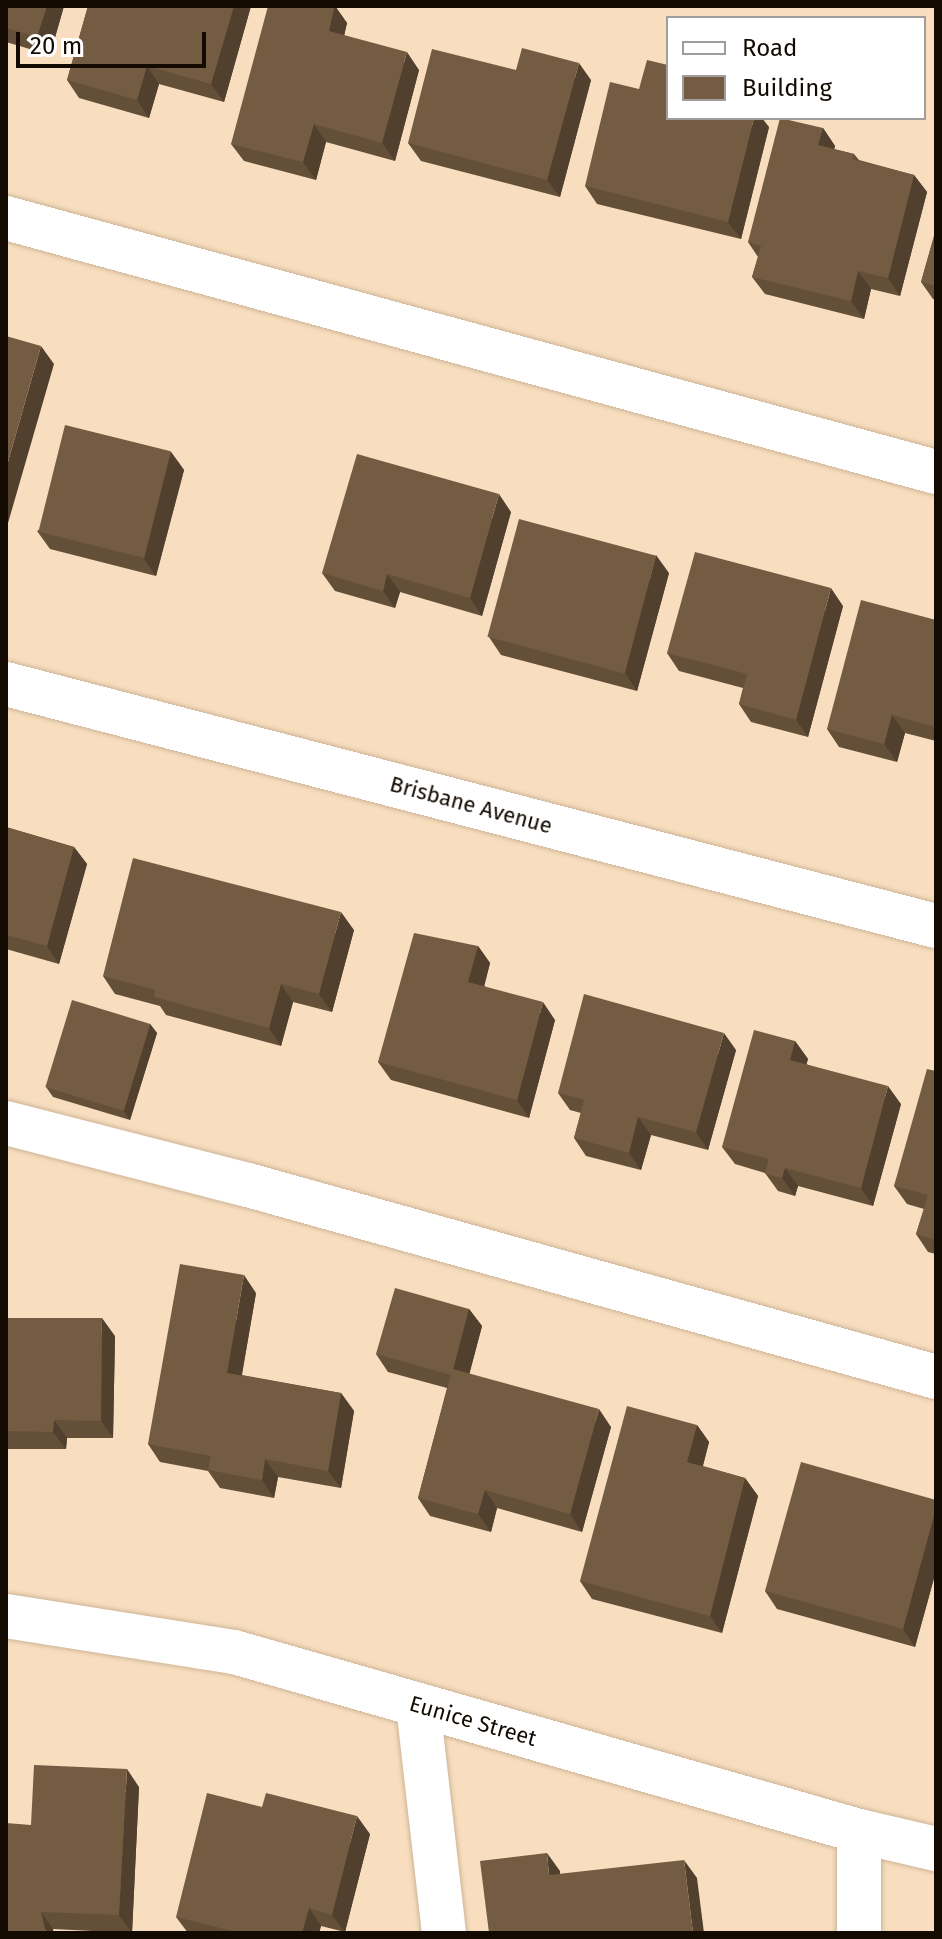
<!DOCTYPE html>
<html>
<head>
<meta charset="utf-8">
<style>
  body { margin:0 }
  #map { position:relative; width:942px; height:1939px; overflow:hidden; background:#f8debf; font-family:"Fira Sans",sans-serif }
  div>[style] { position:absolute }
  .roads { filter:drop-shadow(0 0 2px #cdb496) drop-shadow(0 0 2px #cdb496) }
  .minor>* { height:44px; margin:-22px; padding:0 22px; transform-origin:22px; border-radius:22px; background:#fff }
  .wall>* { inset:0; background:#644f39 }
  .shaded-wall>* { inset:0; background:#51402e }
  .building>* { inset:0; background:#745c42; transform-origin:0 0 }
  span { translate:-50% -50%; white-space:nowrap; text-align:center; line-height:1.15; -webkit-text-stroke:6px #fff; paint-order:stroke }
  .street-label { font-size:22px; color:#130b02 }
  .frame { position:absolute; inset:0; border:8px solid #130b02; pointer-events:none }
  .legend { position:absolute; left:666px; top:16px; width:260px; height:104px; box-sizing:border-box; background:#fff; border:2px solid #a19d9a; margin:0; padding:10px 14px; list-style:none; font-size:24px; color:#130b02 }
  .legend li { display:flex; align-items:center; gap:16px; height:40px }
  .legend b { width:40px; border:2px solid #a19d9a }
  .scale { position:absolute; left:16px; top:32px; width:190px; height:36px; box-sizing:border-box; border:4px solid #130b02; border-top:0; padding-left:10px; font-size:24px; line-height:28px; white-space:nowrap; color:#130b02; -webkit-text-stroke:6px #fff; paint-order:stroke }
</style>
</head>
<body>
<div id="map">
  <div class="roads">
    <div class="minor">
      <div style="left:6px;top:218px;width:964px;rotate:15.28deg"></div>
      <div style="left:6px;top:684px;width:961px;rotate:14.59deg"></div>
      <div style="left:6px;top:1123px;width:250px;rotate:14.4deg"></div>
      <div style="left:248px;top:1185px;width:714px;rotate:15.59deg"></div>
      <div style="left:6px;top:1616px;width:231px;rotate:9deg"></div>
      <div style="left:234px;top:1652px;width:650px;rotate:15.98deg"></div>
      <div style="left:859px;top:1831px;width:79px;rotate:13.2deg"></div>
      <div style="left:418px;top:1705px;width:229px;rotate:83.5deg"></div>
      <div style="left:859px;top:1831px;width:102px;rotate:90deg"></div>
    </div>
  </div>
  <div class="wall">
    <div style="clip-path:polygon(6px 6px,64px 6px,50px 55px,6px 42px)"></div>
    <div style="clip-path:polygon(88px 6px,251px 6px,224px 102px,159px 84px,149px 118px,79px 98px,67px 80px)"></div>
    <div style="clip-path:polygon(335px 6px,347px 23px,344px 36px,419px 70px,395px 161px,326px 142px,316px 180px,244px 161px,231px 144px)"></div>
    <div style="clip-path:polygon(516px 70px,591px 80px,560px 197px,421px 161px,408px 143px)"></div>
    <div style="clip-path:polygon(668px 118px,769px 127px,741px 239px,597px 204px,585px 186px)"></div>
    <div style="clip-path:polygon(823px 128px,835px 146px,834px 149px,854px 154px,859px 160px,914px 175px,927px 192px,900px 296px,871px 289px,864px 319px,765px 294px,752px 277px,758px 257px,748px 242px)"></div>
    <div style="clip-path:polygon(936px 229px,936px 300px,933px 299px,921px 282px)"></div>
    <div style="clip-path:polygon(171px 452px,184px 470px,156px 576px,50px 549px,37px 531px)"></div>
    <div style="clip-path:polygon(511px 512px,482px 616px,400px 592px,395px 608px,335px 591px,322px 573px)"></div>
    <div style="clip-path:polygon(669px 573px,637px 691px,501px 655px,489px 637px)"></div>
    <div style="clip-path:polygon(843px 606px,808px 737px,751px 722px,739px 704px,743px 688px,679px 671px,667px 653px)"></div>
    <div style="clip-path:polygon(936px 620px,936px 741px,905px 733px,897px 762px,839px 747px,827px 729px)"></div>
    <div style="clip-path:polygon(6px 827px,74px 847px,87px 864px,59px 964px,6px 949px)"></div>
    <div style="clip-path:polygon(354px 930px,332px 1012px,293px 1002px,281px 1046px,166px 1015px,160px 1006px,115px 994px,103px 976px)"></div>
    <div style="clip-path:polygon(478px 946px,490px 963px,484px 986px,555px 1020px,529px 1118px,391px 1080px,378px 1062px)"></div>
    <div style="clip-path:polygon(150px 1024px,157px 1033px,130px 1120px,53px 1097px,46px 1087px)"></div>
    <div style="clip-path:polygon(795px 1041px,808px 1059px,806px 1064px,901px 1104px,873px 1206px,798px 1186px,795px 1196px,778px 1191px,765px 1173px,735px 1164px,722px 1147px)"></div>
    <div style="clip-path:polygon(736px 1050px,708px 1150px,651px 1135px,641px 1170px,586px 1156px,574px 1138px,581px 1113px,570px 1110px,558px 1093px)"></div>
    <div style="clip-path:polygon(936px 1071px,936px 1254px,928px 1252px,916px 1234px,924px 1209px,907px 1204px,894px 1186px)"></div>
    <div style="clip-path:polygon(256px 1293px,242px 1375px,341px 1393px,354px 1411px,341px 1488px,278px 1477px,274px 1498px,220px 1488px,208px 1471px,160px 1462px,148px 1444px)"></div>
    <div style="clip-path:polygon(469px 1309px,482px 1326px,469px 1374px,611px 1427px,582px 1532px,497px 1508px,491px 1532px,430px 1516px,418px 1498px,447px 1388px,388px 1372px,376px 1354px)"></div>
    <div style="clip-path:polygon(6px 1318px,115px 1336px,113px 1438px,67px 1438px,66px 1449px,6px 1449px)"></div>
    <div style="clip-path:polygon(697px 1425px,709px 1442px,703px 1466px,745px 1478px,758px 1496px,722px 1633px,592px 1599px,580px 1581px)"></div>
    <div style="clip-path:polygon(936px 1500px,936px 1571px,915px 1647px,777px 1609px,765px 1591px)"></div>
    <div style="clip-path:polygon(139px 1787px,132px 1933px,53px 1929px,6px 1933px,31px 1825px)"></div>
    <div style="clip-path:polygon(370px 1834px,345px 1932px,321px 1926px,319px 1933px,188px 1933px,176px 1917px)"></div>
  </div>
  <div class="shaded-wall">
    <div style="clip-path:polygon(47px 6px,64px 6px,50px 55px,37px 37px)"></div>
    <div style="clip-path:polygon(234px 6px,251px 6px,224px 102px,211px 84px)"></div>
    <div style="clip-path:polygon(335px 6px,347px 23px,341px 49px,329px 31px)"></div>
    <div style="clip-path:polygon(407px 52px,419px 70px,395px 161px,382px 143px)"></div>
    <div style="clip-path:polygon(579px 63px,591px 80px,560px 197px,547px 180px)"></div>
    <div style="clip-path:polygon(147px 66px,159px 84px,149px 118px,137px 100px)"></div>
    <div style="clip-path:polygon(754px 118px,762px 118px,769px 127px,741px 239px,728px 222px)"></div>
    <div style="clip-path:polygon(314px 124px,326px 142px,316px 180px,303px 162px)"></div>
    <div style="clip-path:polygon(823px 128px,835px 146px,831px 163px,818px 145px)"></div>
    <div style="clip-path:polygon(914px 175px,927px 192px,900px 296px,888px 278px)"></div>
    <div style="clip-path:polygon(858px 271px,871px 289px,864px 319px,851px 301px)"></div>
    <div style="clip-path:polygon(41px 346px,54px 364px,6px 530px,6px 469px)"></div>
    <div style="clip-path:polygon(171px 452px,184px 470px,156px 576px,144px 559px)"></div>
    <div style="clip-path:polygon(499px 494px,511px 512px,482px 616px,470px 598px)"></div>
    <div style="clip-path:polygon(656px 555px,669px 573px,637px 691px,625px 673px)"></div>
    <div style="clip-path:polygon(387px 574px,400px 592px,395px 608px,383px 591px)"></div>
    <div style="clip-path:polygon(831px 588px,843px 606px,808px 737px,796px 720px)"></div>
    <div style="clip-path:polygon(892px 715px,905px 733px,897px 762px,884px 744px)"></div>
    <div style="clip-path:polygon(74px 847px,87px 864px,59px 964px,47px 946px)"></div>
    <div style="clip-path:polygon(341px 912px,354px 930px,332px 1012px,319px 994px)"></div>
    <div style="clip-path:polygon(478px 946px,490px 963px,481px 999px,468px 982px)"></div>
    <div style="clip-path:polygon(281px 984px,293px 1002px,281px 1046px,269px 1028px)"></div>
    <div style="clip-path:polygon(543px 1002px,555px 1020px,529px 1118px,517px 1100px)"></div>
    <div style="clip-path:polygon(150px 1024px,157px 1033px,130px 1120px,123px 1110px)"></div>
    <div style="clip-path:polygon(724px 1033px,736px 1050px,708px 1150px,696px 1132px)"></div>
    <div style="clip-path:polygon(795px 1041px,808px 1059px,803px 1077px,790px 1060px)"></div>
    <div style="clip-path:polygon(888px 1086px,901px 1104px,873px 1206px,861px 1188px)"></div>
    <div style="clip-path:polygon(638px 1117px,651px 1135px,641px 1170px,629px 1153px)"></div>
    <div style="clip-path:polygon(785px 1168px,798px 1186px,795px 1196px,782px 1178px)"></div>
    <div style="clip-path:polygon(244px 1275px,256px 1293px,239px 1390px,227px 1373px)"></div>
    <div style="clip-path:polygon(469px 1309px,482px 1326px,466px 1387px,453px 1369px)"></div>
    <div style="clip-path:polygon(102px 1318px,115px 1336px,113px 1438px,101px 1421px)"></div>
    <div style="clip-path:polygon(341px 1393px,354px 1411px,341px 1488px,328px 1471px)"></div>
    <div style="clip-path:polygon(599px 1409px,611px 1427px,582px 1532px,570px 1514px)"></div>
    <div style="clip-path:polygon(54px 1420px,67px 1438px,66px 1449px,53px 1432px)"></div>
    <div style="clip-path:polygon(697px 1425px,709px 1442px,699px 1480px,687px 1462px)"></div>
    <div style="clip-path:polygon(265px 1459px,278px 1477px,274px 1498px,262px 1480px)"></div>
    <div style="clip-path:polygon(745px 1478px,758px 1496px,722px 1633px,710px 1616px)"></div>
    <div style="clip-path:polygon(485px 1490px,497px 1508px,491px 1532px,478px 1514px)"></div>
    <div style="clip-path:polygon(936px 1508px,936px 1571px,915px 1647px,903px 1629px)"></div>
    <div style="clip-path:polygon(127px 1769px,139px 1787px,132px 1933px,119px 1915px)"></div>
    <div style="clip-path:polygon(357px 1816px,370px 1834px,345px 1932px,332px 1915px)"></div>
    <div style="clip-path:polygon(547px 1853px,560px 1871px,561px 1893px,549px 1875px)"></div>
    <div style="clip-path:polygon(684px 1860px,697px 1878px,704px 1933px,693px 1933px)"></div>
    <div style="clip-path:polygon(309px 1908px,321px 1926px,319px 1933px,302px 1933px)"></div>
    <div style="clip-path:polygon(41px 1912px,53px 1929px,54px 1933px,46px 1933px)"></div>
  </div>
  <div class="building">
    <div style="clip-path:polygon(6px 6px,47px 6px,37px 37px,6px 28px)"></div>
    <div style="clip-path:polygon(88px 6px,234px 6px,211px 84px,147px 66px,137px 100px,67px 80px)"></div>
    <div style="clip-path:polygon(268px 6px,334px 6px,329px 31px,407px 52px,382px 143px,314px 124px,303px 162px,231px 144px)"></div>
    <div style="clip-path:polygon(522px 48px,579px 63px,547px 180px,408px 143px,432px 49px,516px 70px)"></div>
    <div style="clip-path:polygon(647px 60px,668px 65px,668px 118px,754px 118px,728px 222px,585px 186px,610px 82px,639px 89px)"></div>
    <div style="clip-path:polygon(780px 118px,823px 128px,818px 145px,854px 154px,852px 159px,914px 175px,888px 278px,858px 271px,851px 301px,752px 277px,761px 246px,748px 242px)"></div>
    <div style="clip-path:polygon(936px 229px,936px 286px,921px 282px)"></div>
    <div style="clip-path:polygon(6px 336px,41px 346px,6px 469px)"></div>
    <div style="left:65px;top:425px;width:109px;height:110px;rotate:14deg"></div>
    <div style="clip-path:polygon(357px 454px,499px 494px,470px 598px,387px 574px,383px 591px,322px 573px)"></div>
    <div style="left:519px;top:519px;width:142px;height:122px;rotate:15deg"></div>
    <div style="clip-path:polygon(695px 552px,831px 588px,796px 720px,739px 704px,747px 674px,667px 653px)"></div>
    <div style="clip-path:polygon(861px 600px,936px 620px,936px 727px,892px 715px,884px 744px,827px 729px)"></div>
    <div style="clip-path:polygon(6px 827px,74px 847px,47px 946px,6px 935px)"></div>
    <div style="clip-path:polygon(133px 858px,341px 912px,319px 994px,281px 984px,269px 1028px,154px 997px,155px 990px,103px 976px)"></div>
    <div style="clip-path:polygon(414px 933px,478px 946px,468px 982px,543px 1002px,517px 1100px,378px 1062px)"></div>
    <div style="clip-path:polygon(584px 994px,724px 1033px,696px 1132px,638px 1117px,629px 1153px,574px 1138px,584px 1100px,558px 1093px)"></div>
    <div style="left:72px;top:1000px;width:82px;height:91px;rotate:17deg"></div>
    <div style="clip-path:polygon(754px 1030px,795px 1041px,790px 1060px,888px 1086px,861px 1188px,785px 1168px,782px 1178px,765px 1174px,769px 1159px,722px 1147px)"></div>
    <div style="clip-path:polygon(927px 1069px,936px 1071px,936px 1240px,916px 1234px,928px 1195px,894px 1186px)"></div>
    <div style="clip-path:polygon(180px 1264px,244px 1275px,227px 1373px,341px 1393px,328px 1471px,265px 1459px,262px 1480px,208px 1470px,211px 1456px,148px 1444px)"></div>
    <div style="clip-path:polygon(395px 1288px,469px 1309px,453px 1369px,599px 1409px,570px 1514px,485px 1490px,478px 1514px,418px 1498px,451px 1375px,376px 1354px)"></div>
    <div style="clip-path:polygon(6px 1318px,102px 1318px,101px 1421px,54px 1420px,53px 1432px,6px 1431px)"></div>
    <div style="clip-path:polygon(627px 1406px,697px 1425px,687px 1462px,745px 1478px,710px 1616px,580px 1581px)"></div>
    <div style="clip-path:polygon(801px 1462px,936px 1500px,936px 1508px,903px 1629px,765px 1591px)"></div>
    <div style="clip-path:polygon(34px 1765px,127px 1769px,119px 1915px,41px 1912px,46px 1933px,6px 1933px,6px 1823px,31px 1825px)"></div>
    <div style="clip-path:polygon(207px 1793px,262px 1807px,266px 1793px,357px 1816px,332px 1915px,309px 1908px,302px 1933px,240px 1933px,176px 1917px)"></div>
    <div style="clip-path:polygon(547px 1853px,549px 1875px,684px 1860px,693px 1933px,526px 1933px,526px 1932px,489px 1933px,480px 1861px)"></div>
  </div>
  <div class="street-label">
    <span style="left:471px;top:805px;rotate:15deg">Brisbane Avenue</span>
    <span style="left:473px;top:1721px;rotate:16deg">Eunice Street</span>
  </div>
  <div class="frame"></div>
  <ul class="legend">
  <li><b style="height:10px;background:#fff"></b>Road</li>
  <li><b style="height:22px;background:#745c42"></b>Building</li>
  </ul>
  <div class="scale">20 m</div>
</div>
</body>
</html>
